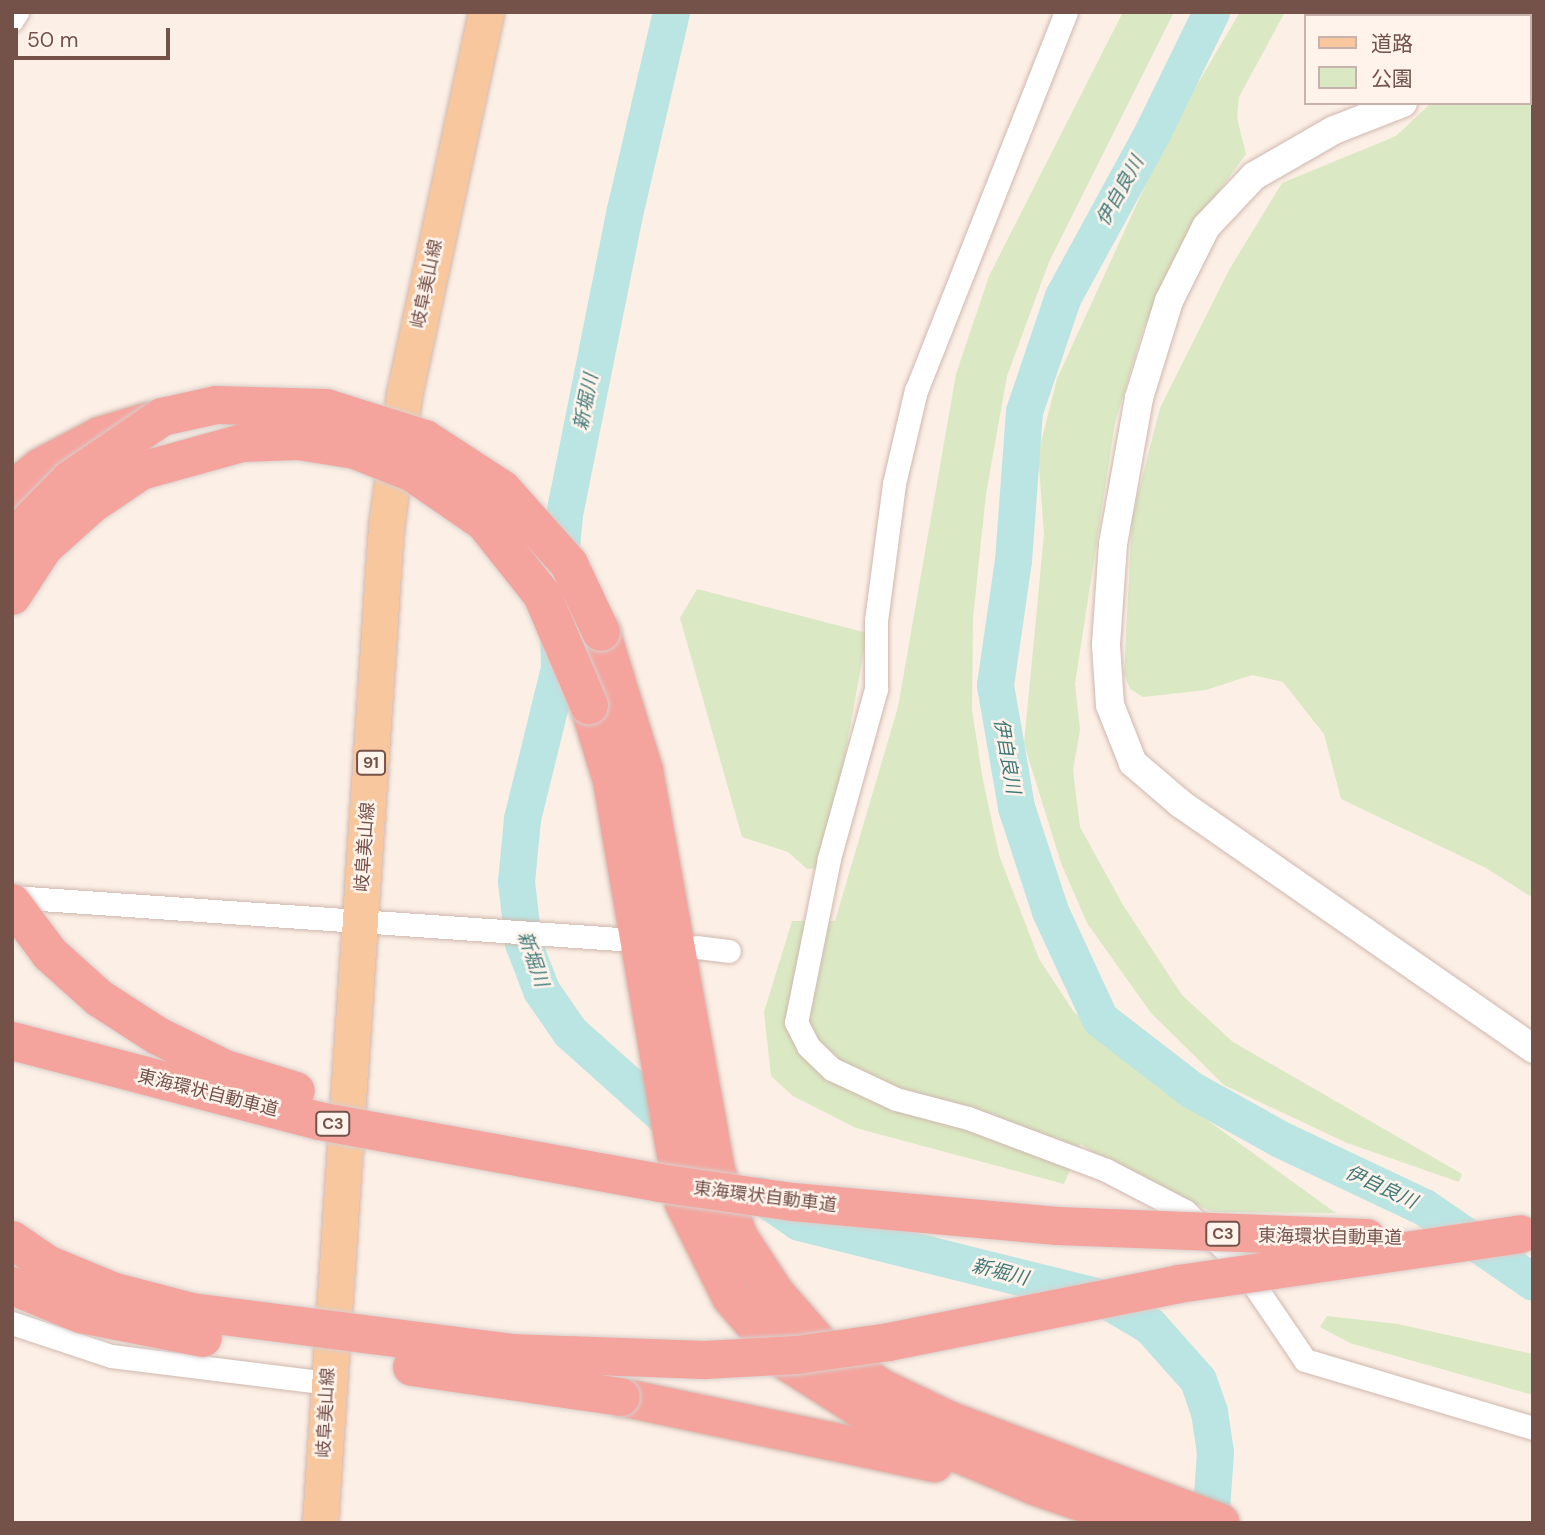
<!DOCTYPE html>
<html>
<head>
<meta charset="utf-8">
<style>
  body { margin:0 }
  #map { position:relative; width:1545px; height:1535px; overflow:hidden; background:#fcefe5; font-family:"DM Sans","Noto Sans JP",sans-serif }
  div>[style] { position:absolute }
  .green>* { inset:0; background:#dae9c3 }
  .river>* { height:37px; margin:-18.5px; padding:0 18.5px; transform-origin:18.5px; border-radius:18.5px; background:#bae5e3 }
  .roads { filter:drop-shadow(0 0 2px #cfb7ae) drop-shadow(0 0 2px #cfb7ae) }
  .minor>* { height:23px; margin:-11.5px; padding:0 11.5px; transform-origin:11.5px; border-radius:11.5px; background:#fff }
  .tertiary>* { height:28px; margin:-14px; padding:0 14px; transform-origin:14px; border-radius:14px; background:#fff }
  .primary>* { height:35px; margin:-17.5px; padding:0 17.5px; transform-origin:17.5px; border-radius:17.5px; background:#f9c79e }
  .motorway>* { height:38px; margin:-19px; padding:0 19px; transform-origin:19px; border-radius:19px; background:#f5a49d }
  .bridges { filter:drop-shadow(0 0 2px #d8cfcc) drop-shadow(0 0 2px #d8cfcc) }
  .motorway-bridge>* { height:38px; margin:-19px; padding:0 19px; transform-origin:19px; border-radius:19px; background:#f5a49d }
  span { translate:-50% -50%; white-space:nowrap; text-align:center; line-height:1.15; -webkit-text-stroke:5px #fff3eb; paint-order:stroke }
  .shield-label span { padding:2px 5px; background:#fff3eb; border:2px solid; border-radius:5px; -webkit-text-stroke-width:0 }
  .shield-label { font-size:16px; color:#74524a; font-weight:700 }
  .street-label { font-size:18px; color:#74524a }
  .water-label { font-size:19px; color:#3f7978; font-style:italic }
  .frame { position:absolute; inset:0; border:14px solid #74524a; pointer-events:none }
  .legend { position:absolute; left:1304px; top:14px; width:228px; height:91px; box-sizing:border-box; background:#fff3eb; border:2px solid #c7b3ab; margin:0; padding:9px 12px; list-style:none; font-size:21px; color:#74524a }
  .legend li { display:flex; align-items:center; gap:14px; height:35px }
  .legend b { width:35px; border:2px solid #c7b3ab }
  .scale { position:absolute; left:14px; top:28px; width:156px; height:32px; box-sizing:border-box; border:4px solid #74524a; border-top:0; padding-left:9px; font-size:21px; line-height:24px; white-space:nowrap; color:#74524a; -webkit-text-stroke:5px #fff3eb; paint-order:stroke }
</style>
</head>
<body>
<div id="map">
  <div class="green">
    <div style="clip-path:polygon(1123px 12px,1174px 12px,1049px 262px,1007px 376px,986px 494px,973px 618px,972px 710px,982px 775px,999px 855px,1039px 959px,1074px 1012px,1146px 1076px,1336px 1213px,1212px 1212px,1111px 1164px,1081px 1144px,1064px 1184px,856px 1128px,793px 1096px,771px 1076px,764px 1012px,792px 921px,835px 921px,898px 707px,956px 374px,989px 276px)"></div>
    <div style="clip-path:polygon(1240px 12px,1285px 12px,1239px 97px,1237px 118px,1246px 154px,1186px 236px,1143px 329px,1115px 423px,1075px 684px,1080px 730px,1073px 770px,1080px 827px,1123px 905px,1182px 995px,1233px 1042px,1462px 1174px,1459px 1182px,1347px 1143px,1224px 1085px,1151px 1013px,1087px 923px,1061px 863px,1024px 744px,1044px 534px,1038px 454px,1057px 379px,1171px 129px)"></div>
    <div style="clip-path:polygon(1502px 12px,1533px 12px,1533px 898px,1486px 868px,1341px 799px,1324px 734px,1283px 682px,1252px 675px,1206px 690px,1143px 697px,1130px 689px,1124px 674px,1132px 518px,1160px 408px,1229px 270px,1282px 183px,1396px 136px,1431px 103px,1529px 103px,1529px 16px,1501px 16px)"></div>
    <div style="clip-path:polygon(697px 589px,867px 633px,825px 867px,807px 869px,788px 852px,742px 837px,680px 618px)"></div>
    <div style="clip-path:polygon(1327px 1316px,1398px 1324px,1533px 1354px,1533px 1395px,1350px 1343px,1320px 1327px)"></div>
  </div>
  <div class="river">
    <div style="left:671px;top:12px;width:202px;rotate:103.1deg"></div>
    <div style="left:625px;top:209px;width:311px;rotate:101.3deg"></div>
    <div style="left:564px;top:514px;width:75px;rotate:95.3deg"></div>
    <div style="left:557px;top:589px;width:79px;rotate:88.5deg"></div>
    <div style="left:559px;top:668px;width:155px;rotate:103.8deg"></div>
    <div style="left:522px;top:819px;width:62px;rotate:95.5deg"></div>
    <div style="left:516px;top:881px;width:62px;rotate:83.6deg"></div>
    <div style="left:523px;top:943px;width:50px;rotate:69deg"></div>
    <div style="left:541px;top:990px;width:51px;rotate:55.4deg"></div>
    <div style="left:570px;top:1032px;width:154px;rotate:41.8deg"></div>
    <div style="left:1211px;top:12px;width:135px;rotate:116deg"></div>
    <div style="left:1152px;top:133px;width:186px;rotate:118.6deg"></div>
    <div style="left:1063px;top:296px;width:121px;rotate:108.7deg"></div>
    <div style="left:1024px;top:411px;width:149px;rotate:94.2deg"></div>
    <div style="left:1013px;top:560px;width:126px;rotate:98.2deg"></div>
    <div style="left:995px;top:685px;width:124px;rotate:80.2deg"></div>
    <div style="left:1016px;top:807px;width:109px;rotate:71.9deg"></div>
    <div style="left:1050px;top:911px;width:119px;rotate:65.2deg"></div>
    <div style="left:1100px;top:1019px;width:116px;rotate:37.7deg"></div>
    <div style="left:1192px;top:1090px;width:103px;rotate:29.1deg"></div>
    <div style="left:1282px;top:1140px;width:157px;rotate:25.3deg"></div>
    <div style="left:1424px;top:1207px;width:132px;rotate:34.5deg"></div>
    <div style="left:760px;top:1195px;width:47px;rotate:34.7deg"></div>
    <div style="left:799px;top:1222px;width:313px;rotate:14deg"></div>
    <div style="left:1103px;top:1298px;width:55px;rotate:30.8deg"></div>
    <div style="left:1150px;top:1326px;width:72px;rotate:48.4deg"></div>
    <div style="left:1198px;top:1380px;width:34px;rotate:71deg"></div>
    <div style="left:1209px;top:1412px;width:40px;rotate:81.5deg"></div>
    <div style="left:1215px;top:1452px;width:71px;rotate:94deg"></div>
  </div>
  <div class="roads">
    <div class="minor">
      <div style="left:1066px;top:12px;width:407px;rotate:111.6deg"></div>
      <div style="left:916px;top:390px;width:97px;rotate:103.2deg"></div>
      <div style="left:894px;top:484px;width:138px;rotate:97.5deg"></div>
      <div style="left:876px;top:621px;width:68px;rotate:90deg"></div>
      <div style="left:876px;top:689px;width:176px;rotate:105.5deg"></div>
      <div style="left:829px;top:859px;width:166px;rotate:101.4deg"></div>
      <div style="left:796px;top:1022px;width:27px;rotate:63deg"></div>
      <div style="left:808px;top:1046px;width:33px;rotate:44deg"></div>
      <div style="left:832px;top:1069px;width:71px;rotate:25.1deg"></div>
      <div style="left:896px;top:1099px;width:74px;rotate:14.8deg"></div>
      <div style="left:968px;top:1118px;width:147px;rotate:20.6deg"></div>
      <div style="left:1106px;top:1170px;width:89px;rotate:27.4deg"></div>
      <div style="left:1185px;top:1211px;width:75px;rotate:43.9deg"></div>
      <div style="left:1239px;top:1263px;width:117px;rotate:55.8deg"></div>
      <div style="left:1305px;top:1360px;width:238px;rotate:16.6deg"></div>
      <div style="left:12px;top:20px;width:9px;rotate:-58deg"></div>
      <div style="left:12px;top:897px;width:607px;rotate:3.96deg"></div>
      <div style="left:697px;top:947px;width:32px;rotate:7deg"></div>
      <div style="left:12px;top:1323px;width:104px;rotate:18.4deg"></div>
      <div style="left:111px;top:1356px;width:218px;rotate:7.1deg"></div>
    </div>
    <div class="tertiary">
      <div style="left:1471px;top:16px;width:4px;rotate:-63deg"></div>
      <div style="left:1403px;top:103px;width:74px;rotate:158.6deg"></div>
      <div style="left:1334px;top:130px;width:92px;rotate:150.1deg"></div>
      <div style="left:1254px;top:176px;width:70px;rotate:133.3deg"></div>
      <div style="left:1206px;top:227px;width:83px;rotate:116.6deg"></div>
      <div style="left:1169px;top:301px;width:102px;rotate:107.2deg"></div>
      <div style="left:1139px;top:398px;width:148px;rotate:100.1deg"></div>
      <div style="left:1113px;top:544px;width:101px;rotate:94deg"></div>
      <div style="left:1106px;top:645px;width:60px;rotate:86.2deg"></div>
      <div style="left:1110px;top:705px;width:62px;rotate:68.4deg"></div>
      <div style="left:1133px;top:763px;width:63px;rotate:40.5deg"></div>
      <div style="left:1181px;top:804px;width:429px;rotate:34.8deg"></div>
    </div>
    <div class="primary">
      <div style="left:320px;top:1523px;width:998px;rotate:-86.21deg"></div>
      <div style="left:386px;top:527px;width:133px;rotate:-82.2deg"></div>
      <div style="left:404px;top:395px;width:392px;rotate:-77.9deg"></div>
    </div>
    <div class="motorway">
      <div style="left:12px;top:490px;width:37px;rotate:-38deg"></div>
      <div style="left:41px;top:467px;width:67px;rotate:-27.7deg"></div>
      <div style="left:100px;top:436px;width:52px;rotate:-16.7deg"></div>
      <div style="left:601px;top:632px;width:145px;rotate:72.8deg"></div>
      <div style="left:644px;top:771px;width:406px;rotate:79.8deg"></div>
      <div style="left:716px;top:1171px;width:69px;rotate:71.3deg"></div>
      <div style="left:738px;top:1236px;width:68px;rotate:57deg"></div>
      <div style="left:775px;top:1293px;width:70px;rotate:49deg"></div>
      <div style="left:821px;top:1346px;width:73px;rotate:35deg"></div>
      <div style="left:881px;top:1388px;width:74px;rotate:25.5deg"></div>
      <div style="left:948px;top:1420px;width:291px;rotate:20.7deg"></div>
      <div style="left:589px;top:705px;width:78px;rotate:73deg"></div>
      <div style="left:612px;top:780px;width:429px;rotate:80.3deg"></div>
      <div style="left:684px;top:1203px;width:105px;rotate:63.4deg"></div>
      <div style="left:731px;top:1297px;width:84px;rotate:49.3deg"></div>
      <div style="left:786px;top:1361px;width:106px;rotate:32.6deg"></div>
      <div style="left:875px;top:1418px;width:174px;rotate:23deg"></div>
      <div style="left:1035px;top:1486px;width:112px;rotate:19.2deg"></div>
      <div style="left:621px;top:1397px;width:320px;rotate:11.9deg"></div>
    </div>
  </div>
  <div class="bridges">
    <div class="motorway-bridge">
      <div style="left:12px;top:539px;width:83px;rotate:-45.5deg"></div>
      <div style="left:70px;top:480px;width:112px;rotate:-34.4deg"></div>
      <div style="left:162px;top:417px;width:55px;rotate:-12.5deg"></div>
      <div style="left:216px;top:405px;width:110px;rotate:1.6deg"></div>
      <div style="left:326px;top:408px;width:104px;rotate:17.4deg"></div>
      <div style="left:425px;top:439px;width:92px;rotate:33deg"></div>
      <div style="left:502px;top:489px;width:101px;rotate:48.2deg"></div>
      <div style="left:569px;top:564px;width:75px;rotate:64.8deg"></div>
      <div style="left:12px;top:596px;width:59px;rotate:-56.9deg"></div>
      <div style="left:44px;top:547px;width:64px;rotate:-41.9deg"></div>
      <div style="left:92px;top:504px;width:59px;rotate:-34deg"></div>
      <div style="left:141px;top:471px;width:105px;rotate:-15.5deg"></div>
      <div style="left:242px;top:443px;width:56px;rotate:-2deg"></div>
      <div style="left:298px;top:441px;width:58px;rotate:9deg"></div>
      <div style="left:355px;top:450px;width:62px;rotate:21.6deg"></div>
      <div style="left:413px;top:473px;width:86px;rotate:34.6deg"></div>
      <div style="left:484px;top:522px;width:93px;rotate:51.5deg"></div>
      <div style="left:542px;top:595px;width:120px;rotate:66.9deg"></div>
      <div style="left:12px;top:903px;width:64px;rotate:53.3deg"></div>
      <div style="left:50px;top:954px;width:66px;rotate:41.9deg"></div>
      <div style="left:99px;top:998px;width:70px;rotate:32.8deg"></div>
      <div style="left:158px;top:1036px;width:75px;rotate:26.2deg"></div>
      <div style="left:225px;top:1069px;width:74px;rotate:17.2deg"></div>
      <div style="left:12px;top:1041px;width:317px;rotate:14.6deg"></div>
      <div style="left:319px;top:1121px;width:346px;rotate:10.3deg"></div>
      <div style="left:659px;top:1183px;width:135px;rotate:8.1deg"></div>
      <div style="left:793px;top:1202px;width:265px;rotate:5.2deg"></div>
      <div style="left:1057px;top:1226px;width:310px;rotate:2.2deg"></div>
      <div style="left:12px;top:1240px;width:42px;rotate:34.4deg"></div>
      <div style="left:47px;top:1264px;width:74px;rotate:22.4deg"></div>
      <div style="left:115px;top:1292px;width:80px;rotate:14.6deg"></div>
      <div style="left:192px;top:1312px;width:322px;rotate:7.3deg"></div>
      <div style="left:511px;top:1353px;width:193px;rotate:2.1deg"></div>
      <div style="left:704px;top:1360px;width:93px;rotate:-3.1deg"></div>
      <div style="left:797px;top:1355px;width:93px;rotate:-8deg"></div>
      <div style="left:889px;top:1342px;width:296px;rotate:-11.3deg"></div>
      <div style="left:1179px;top:1284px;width:345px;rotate:-8.3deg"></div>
      <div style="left:12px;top:1286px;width:74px;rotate:22.1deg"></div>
      <div style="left:81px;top:1314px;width:124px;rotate:11.1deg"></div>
      <div style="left:412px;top:1367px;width:211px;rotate:8.2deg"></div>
    </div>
  </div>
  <div class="shield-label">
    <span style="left:371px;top:763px">91</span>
    <span style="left:333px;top:1124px">C3</span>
    <span style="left:1223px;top:1234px">C3</span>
  </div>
  <div class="street-label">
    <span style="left:427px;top:284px;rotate:-78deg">岐阜美山線</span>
    <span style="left:365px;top:847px;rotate:-86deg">岐阜美山線</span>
    <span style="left:208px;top:1093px;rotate:14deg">東海環状自動車道</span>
    <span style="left:765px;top:1197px;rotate:7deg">東海環状自動車道</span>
    <span style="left:1330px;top:1237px;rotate:1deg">東海環状自動車道</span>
    <span style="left:326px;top:1413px;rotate:-87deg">岐阜美山線</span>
  </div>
  <div class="water-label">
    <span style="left:1120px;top:191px;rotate:-61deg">伊自良川</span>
    <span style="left:586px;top:402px;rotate:-79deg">新堀川</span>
    <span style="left:1007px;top:756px;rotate:80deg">伊自良川</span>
    <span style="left:533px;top:959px;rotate:71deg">新堀川</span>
    <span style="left:1381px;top:1187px;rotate:25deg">伊自良川</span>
    <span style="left:1000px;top:1272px;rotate:14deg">新堀川</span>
  </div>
  <div class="frame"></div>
  <ul class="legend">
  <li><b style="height:9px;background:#f9c79e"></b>道路</li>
  <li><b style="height:19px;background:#dae9c3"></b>公園</li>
  </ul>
  <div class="scale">50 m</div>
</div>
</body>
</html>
